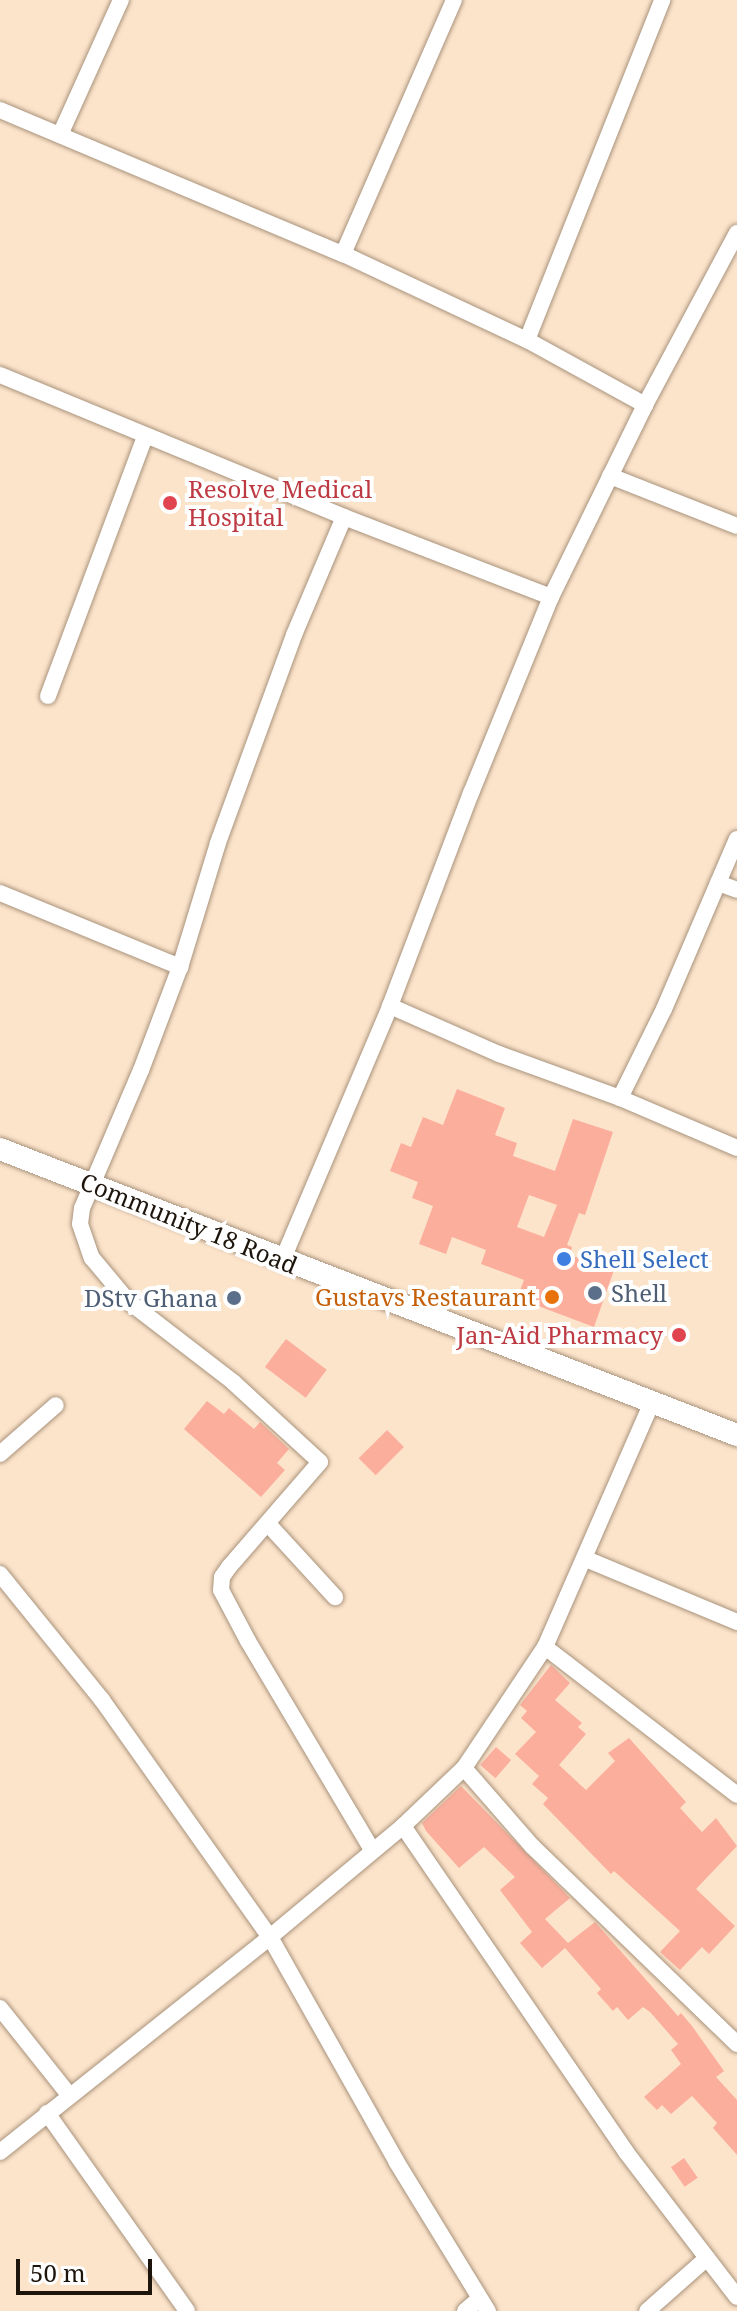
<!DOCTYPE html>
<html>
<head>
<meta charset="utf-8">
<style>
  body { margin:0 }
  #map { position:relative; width:737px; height:2311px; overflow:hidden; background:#fce4cb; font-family:"Noto Serif",serif }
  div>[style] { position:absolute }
  .building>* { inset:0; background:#fcae9d; transform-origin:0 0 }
  .roads { filter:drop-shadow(0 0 2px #a9937c) drop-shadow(0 0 2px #a9937c) }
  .street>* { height:16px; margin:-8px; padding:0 8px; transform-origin:8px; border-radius:8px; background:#fff }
  .secondary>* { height:22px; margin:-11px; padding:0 11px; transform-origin:11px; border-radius:11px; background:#fff }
  .dots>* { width:22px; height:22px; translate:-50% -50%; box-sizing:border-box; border:4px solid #fff; border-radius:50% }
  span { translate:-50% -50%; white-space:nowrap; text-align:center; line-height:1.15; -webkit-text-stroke:8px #fff; paint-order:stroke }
  .health-label { font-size:24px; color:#be3a42 }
  .left { translate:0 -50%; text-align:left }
  .right { translate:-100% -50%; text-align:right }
  .street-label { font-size:24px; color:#1d150c }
  .shop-label { font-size:24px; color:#366cbe }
  .service-label { font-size:24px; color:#4e5e75 }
  .food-label { font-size:24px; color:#c56008 }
  .scale { position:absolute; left:16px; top:2259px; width:136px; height:36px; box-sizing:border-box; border:4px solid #1d150c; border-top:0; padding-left:10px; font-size:24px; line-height:28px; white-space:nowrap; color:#1d150c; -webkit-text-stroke:6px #fff; paint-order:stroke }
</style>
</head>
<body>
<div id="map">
  <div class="building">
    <div style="clip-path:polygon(evenodd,457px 1089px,505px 1108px,495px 1135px,517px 1143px,513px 1156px,555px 1171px,573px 1119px,613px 1132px,585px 1215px,579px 1213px,567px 1245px,572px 1247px,570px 1255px,614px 1270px,594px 1327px,517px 1298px,524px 1280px,481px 1264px,486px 1250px,452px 1237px,446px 1254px,419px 1244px,433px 1206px,412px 1198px,418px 1182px,390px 1171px,401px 1143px,411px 1147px,423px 1117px,443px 1125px,457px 1089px,529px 1195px,557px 1205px,544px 1237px,517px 1227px,529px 1195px)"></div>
    <div style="left:286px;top:1339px;width:51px;height:35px;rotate:37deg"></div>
    <div style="clip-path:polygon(207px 1401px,224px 1414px,229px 1408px,254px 1429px,260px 1422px,289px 1449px,277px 1463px,285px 1470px,261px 1497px,184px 1429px)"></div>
    <div style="left:387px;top:1430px;width:24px;height:40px;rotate:45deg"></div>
    <div style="clip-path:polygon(551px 1665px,570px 1683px,555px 1700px,582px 1723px,578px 1727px,586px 1734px,559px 1765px,586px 1790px,615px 1761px,608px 1753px,629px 1738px,686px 1802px,680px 1808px,702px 1832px,716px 1818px,737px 1846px,696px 1889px,735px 1926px,709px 1954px,702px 1947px,680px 1970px,660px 1952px,680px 1931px,614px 1871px,611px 1874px,543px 1804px,548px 1798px,532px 1784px,539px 1776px,515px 1754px,536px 1732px,521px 1718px,527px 1711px,520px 1705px)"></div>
    <div style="left:496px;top:1747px;width:20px;height:24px;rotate:41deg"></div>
    <div style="clip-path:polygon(461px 1786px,570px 1898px,545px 1919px,568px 1943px,595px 1922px,678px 2016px,681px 2013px,692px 2026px,724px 2071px,716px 2077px,737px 2100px,737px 2155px,713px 2128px,717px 2123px,692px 2096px,671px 2114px,662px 2105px,657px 2110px,644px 2097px,681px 2064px,671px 2050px,678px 2044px,650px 2012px,643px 2007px,628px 2020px,617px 2007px,613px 2011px,597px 1993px,601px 1989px,565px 1948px,542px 1968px,520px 1943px,532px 1932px,500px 1890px,515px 1877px,484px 1847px,459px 1868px,426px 1831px,422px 1823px)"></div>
    <div style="left:684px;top:2158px;width:24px;height:16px;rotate:55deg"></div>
  </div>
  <div class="roads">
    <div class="street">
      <div style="left:0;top:110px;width:372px;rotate:22.8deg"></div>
      <div style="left:343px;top:254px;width:203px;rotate:25.1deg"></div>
      <div style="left:527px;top:340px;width:135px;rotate:28.8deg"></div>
      <div style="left:60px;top:135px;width:148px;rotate:-65.7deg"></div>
      <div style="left:343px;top:254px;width:277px;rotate:-66.4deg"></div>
      <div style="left:527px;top:340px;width:366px;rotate:-68.3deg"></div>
      <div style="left:0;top:375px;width:372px;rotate:22.4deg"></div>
      <div style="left:344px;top:517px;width:222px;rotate:21.1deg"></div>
      <div style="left:610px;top:476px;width:136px;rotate:21.5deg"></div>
      <div style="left:344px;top:517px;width:128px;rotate:113deg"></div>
      <div style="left:294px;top:635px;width:221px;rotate:110.1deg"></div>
      <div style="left:218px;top:843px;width:130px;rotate:107deg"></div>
      <div style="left:180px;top:967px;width:110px;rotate:110.7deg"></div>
      <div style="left:141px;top:1070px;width:150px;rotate:113.1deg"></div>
      <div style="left:82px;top:1208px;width:16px;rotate:97deg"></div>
      <div style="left:80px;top:1224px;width:36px;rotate:71deg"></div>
      <div style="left:92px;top:1258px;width:56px;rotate:50.1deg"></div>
      <div style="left:128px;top:1301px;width:133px;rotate:37.6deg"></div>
      <div style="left:233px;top:1382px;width:118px;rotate:42.6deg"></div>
      <div style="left:320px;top:1462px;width:139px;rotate:130.9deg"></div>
      <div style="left:229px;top:1567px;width:12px;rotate:125deg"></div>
      <div style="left:222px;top:1577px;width:13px;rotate:94deg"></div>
      <div style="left:221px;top:1590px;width:58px;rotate:62.1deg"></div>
      <div style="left:248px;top:1641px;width:243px;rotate:59.3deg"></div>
      <div style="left:48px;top:696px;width:277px;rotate:-69.5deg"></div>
      <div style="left:718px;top:883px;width:20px;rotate:20deg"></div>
      <div style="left:0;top:893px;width:195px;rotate:22.3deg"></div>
      <div style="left:390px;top:1006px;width:119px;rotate:23.8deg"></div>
      <div style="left:499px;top:1054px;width:129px;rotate:20deg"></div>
      <div style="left:620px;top:1098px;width:127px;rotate:23.1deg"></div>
      <div style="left:620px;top:1098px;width:99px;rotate:-63.7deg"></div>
      <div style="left:664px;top:1009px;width:185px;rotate:-66.8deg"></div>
      <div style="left:282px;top:1261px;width:277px;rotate:-67deg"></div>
      <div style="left:390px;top:1006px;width:228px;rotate:-69.2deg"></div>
      <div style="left:471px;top:793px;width:212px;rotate:-67.8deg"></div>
      <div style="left:551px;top:597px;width:214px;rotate:-63.9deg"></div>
      <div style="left:645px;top:405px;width:195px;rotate:-61.9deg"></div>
      <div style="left:0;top:1454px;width:74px;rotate:-41.2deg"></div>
      <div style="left:269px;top:1525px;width:98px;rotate:47.5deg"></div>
      <div style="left:586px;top:1559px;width:164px;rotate:22.6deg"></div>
      <div style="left:0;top:1574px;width:162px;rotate:51deg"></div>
      <div style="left:102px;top:1700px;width:291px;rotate:54.7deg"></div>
      <div style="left:270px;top:1937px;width:257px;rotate:60.6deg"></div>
      <div style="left:396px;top:2161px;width:176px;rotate:58.5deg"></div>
      <div style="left:545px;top:1647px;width:242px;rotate:37.6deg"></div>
      <div style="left:464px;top:1768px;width:103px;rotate:48.9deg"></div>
      <div style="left:532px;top:1846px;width:285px;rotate:44deg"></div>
      <div style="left:403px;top:1826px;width:395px;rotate:55.6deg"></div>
      <div style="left:626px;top:2152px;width:133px;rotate:52.6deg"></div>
      <div style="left:707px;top:2258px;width:80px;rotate:138.5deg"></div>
      <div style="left:0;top:2008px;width:112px;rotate:51.5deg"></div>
      <div style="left:47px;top:2113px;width:242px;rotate:54.7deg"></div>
      <div style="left:0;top:2152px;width:345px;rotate:-38.5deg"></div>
      <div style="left:270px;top:1937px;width:173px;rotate:-39.8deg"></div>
      <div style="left:403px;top:1826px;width:84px;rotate:-43.6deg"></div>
      <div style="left:464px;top:1768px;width:146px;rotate:-56.2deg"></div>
      <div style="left:545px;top:1647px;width:267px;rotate:-66.4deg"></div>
      <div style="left:707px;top:2258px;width:49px;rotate:52.4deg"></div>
      <div style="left:465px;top:2311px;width:18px;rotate:-41deg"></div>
    </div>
    <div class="secondary">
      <div style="left:0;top:1149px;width:791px;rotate:21.21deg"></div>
    </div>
  </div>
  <div class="dots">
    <div style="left:170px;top:503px;background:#e0444e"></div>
    <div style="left:564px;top:1259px;background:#3f7fe0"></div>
    <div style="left:595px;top:1293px;background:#5c6f8a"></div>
    <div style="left:552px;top:1297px;background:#e8710a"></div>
    <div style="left:234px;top:1298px;background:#5c6f8a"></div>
    <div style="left:679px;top:1335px;background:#e0444e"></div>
  </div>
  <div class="health-label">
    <span class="left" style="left:188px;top:503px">Resolve Medical<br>Hospital</span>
    <span class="right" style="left:663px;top:1335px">Jan-Aid Pharmacy</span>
  </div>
  <div class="street-label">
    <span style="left:189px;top:1223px;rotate:22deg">Community 18 Road</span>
  </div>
  <div class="shop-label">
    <span class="left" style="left:580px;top:1259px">Shell Select</span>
  </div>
  <div class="service-label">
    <span class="left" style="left:611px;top:1293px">Shell</span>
    <span class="right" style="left:218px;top:1298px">DStv Ghana</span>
  </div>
  <div class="food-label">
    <span class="right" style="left:536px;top:1297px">Gustavs Restaurant</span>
  </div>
  <div class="scale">50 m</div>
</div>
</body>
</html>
